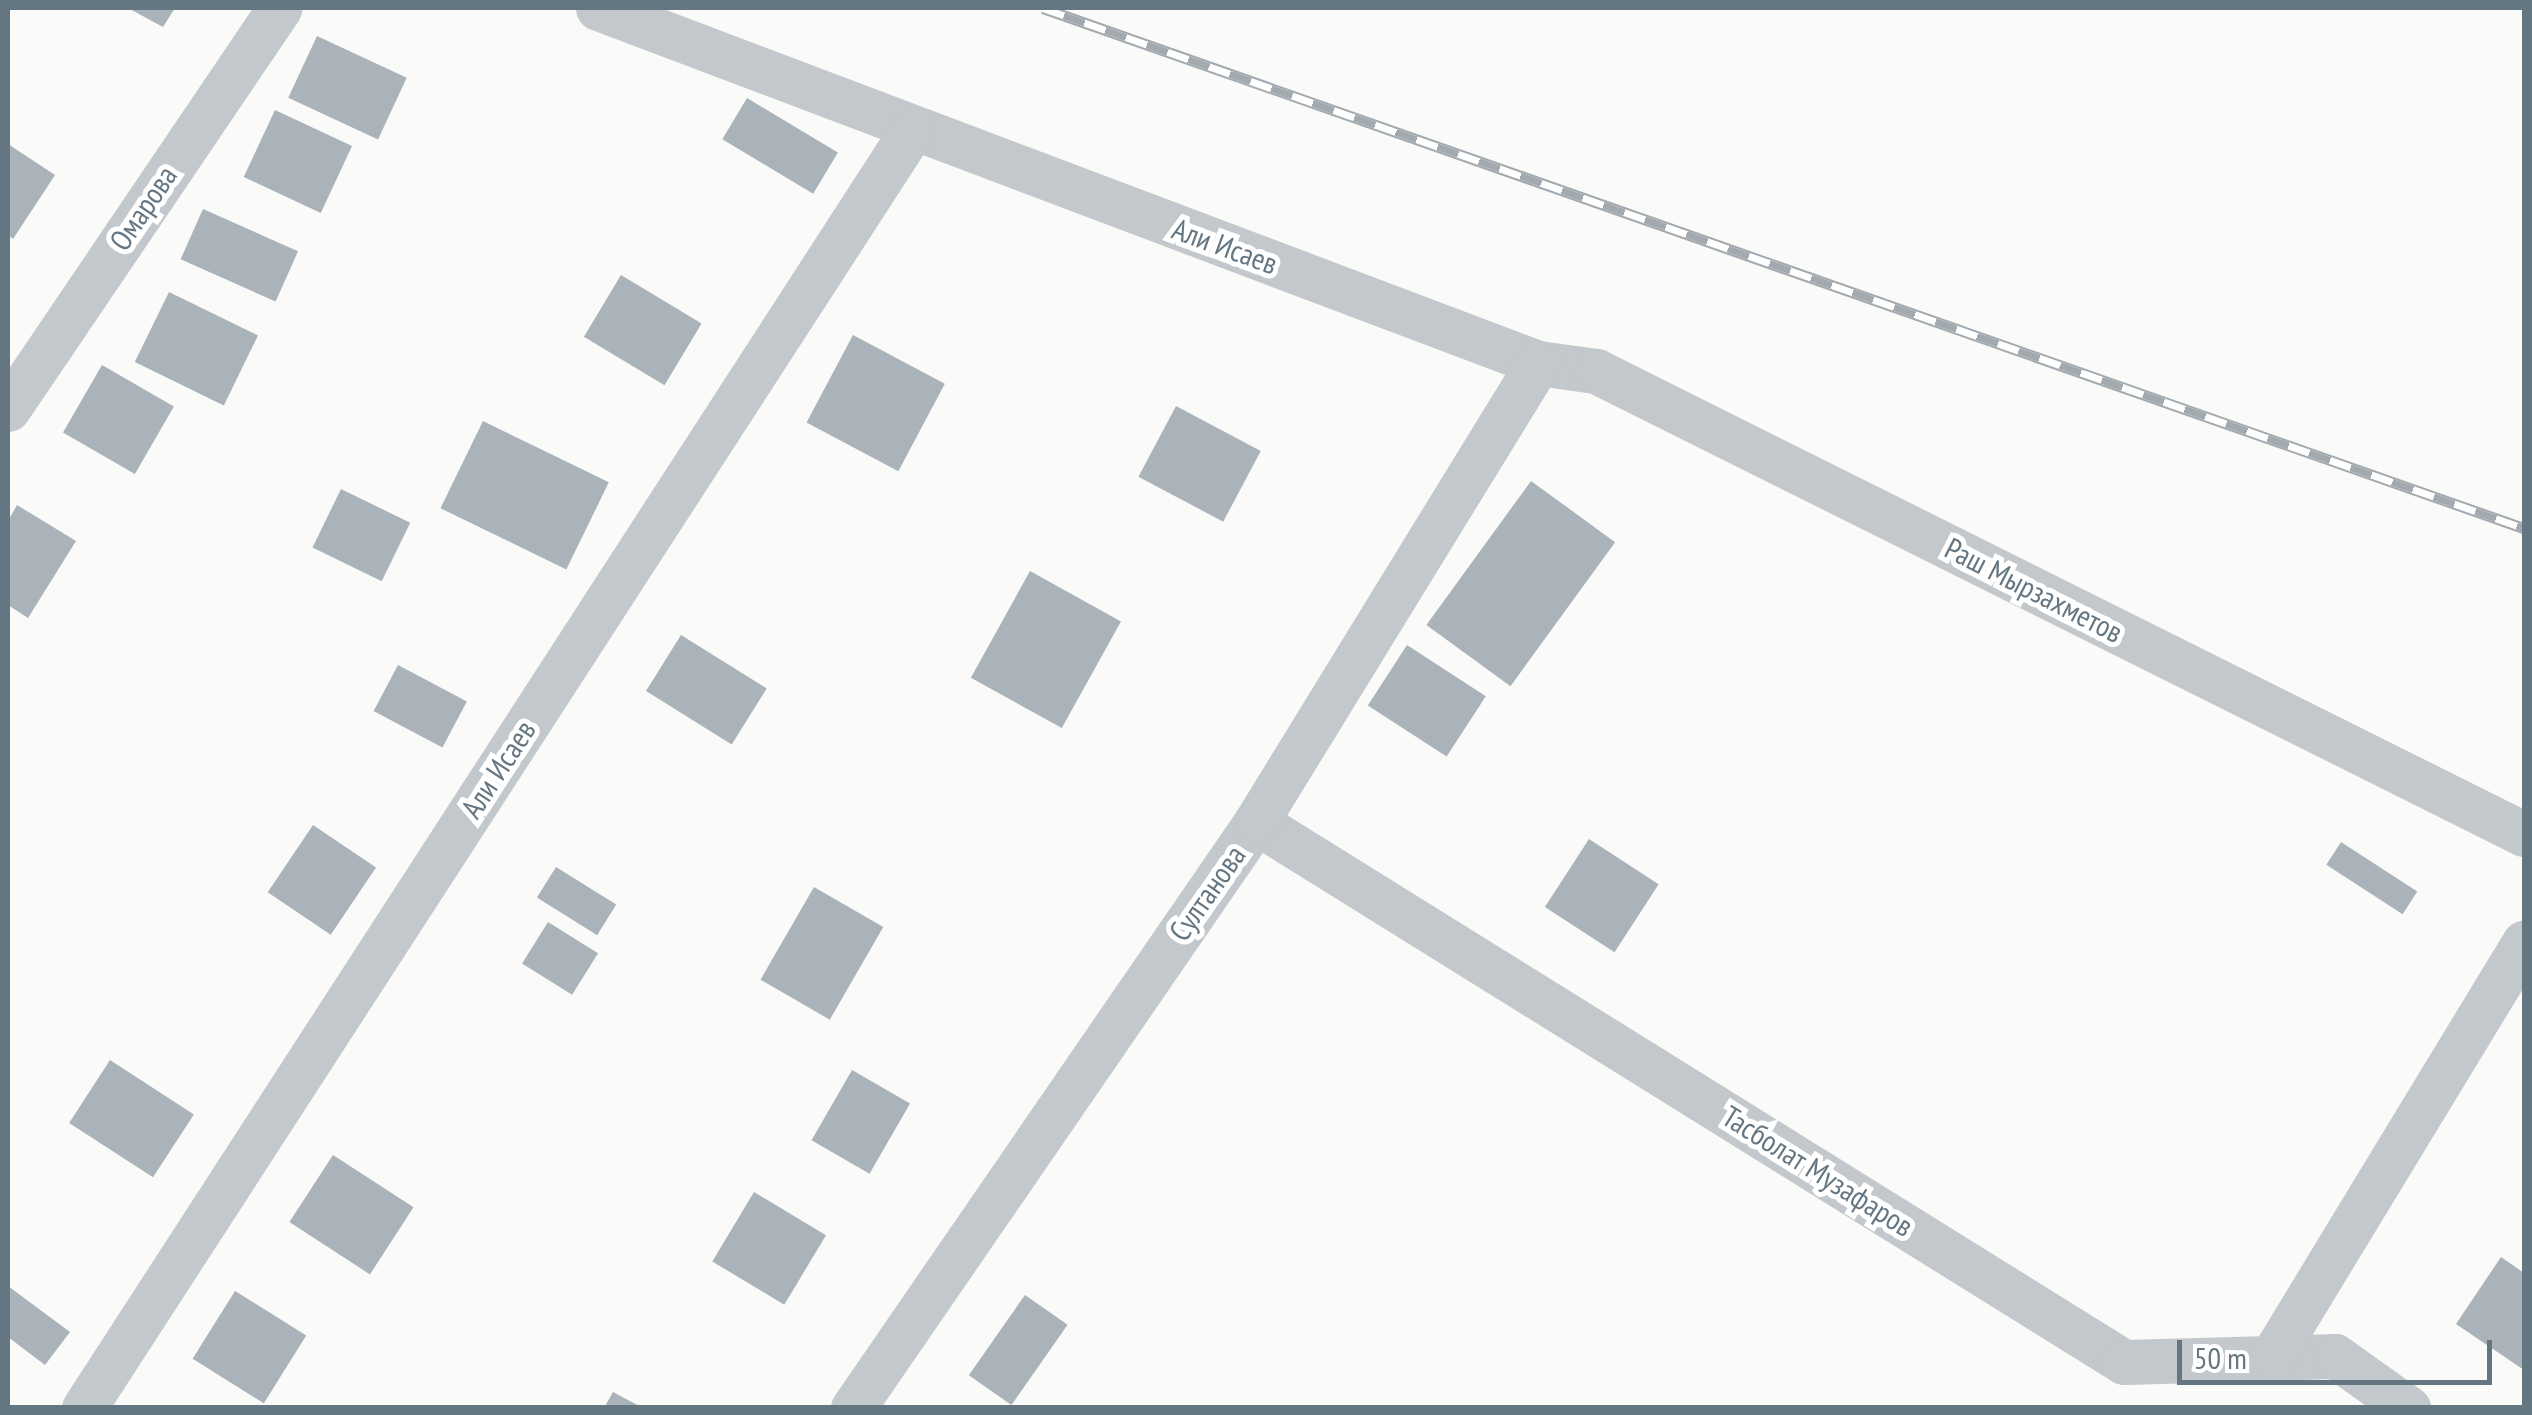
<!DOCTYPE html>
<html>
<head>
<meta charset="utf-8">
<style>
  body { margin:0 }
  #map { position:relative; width:2532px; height:1415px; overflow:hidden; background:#fafaf8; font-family:"PT Sans Narrow",sans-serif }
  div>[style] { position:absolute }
  .building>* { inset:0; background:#aab3b9; transform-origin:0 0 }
  .minor>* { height:45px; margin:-22.5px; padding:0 22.5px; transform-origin:22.5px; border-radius:22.5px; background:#c3c8cc }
  .rail>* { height:11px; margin-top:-5.5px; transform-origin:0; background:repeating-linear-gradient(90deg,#fff 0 22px,#a2aab0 0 44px); box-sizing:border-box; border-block:2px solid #a2aab0 }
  span { translate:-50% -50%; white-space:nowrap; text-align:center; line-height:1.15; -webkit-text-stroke:10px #fff; paint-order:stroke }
  .street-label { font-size:30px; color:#657683 }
  .frame { position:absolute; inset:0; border:10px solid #657683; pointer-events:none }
  .scale { position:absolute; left:2177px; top:1340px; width:315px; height:45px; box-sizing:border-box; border:5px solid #657683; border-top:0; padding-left:12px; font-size:30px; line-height:35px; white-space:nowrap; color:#657683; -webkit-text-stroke:8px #fff; paint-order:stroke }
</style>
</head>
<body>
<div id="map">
  <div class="building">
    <div style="clip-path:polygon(128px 8px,175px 8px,163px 27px)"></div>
    <div style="left:317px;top:36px;width:99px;height:68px;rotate:25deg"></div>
    <div style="left:747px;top:98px;width:106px;height:48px;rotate:31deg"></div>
    <div style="left:275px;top:110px;width:85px;height:74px;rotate:25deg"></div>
    <div style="clip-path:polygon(8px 144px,55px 175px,13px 239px,8px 235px)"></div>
    <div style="left:203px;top:209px;width:104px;height:55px;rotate:24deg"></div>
    <div style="left:621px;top:275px;width:94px;height:72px;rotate:31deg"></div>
    <div style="left:169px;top:292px;width:99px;height:78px;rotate:26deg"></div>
    <div style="left:853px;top:335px;width:104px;height:99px;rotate:28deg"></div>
    <div style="left:102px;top:365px;width:83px;height:78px;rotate:30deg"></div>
    <div style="left:1176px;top:406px;width:96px;height:80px;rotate:28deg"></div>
    <div style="left:483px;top:421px;width:140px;height:97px;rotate:26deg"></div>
    <div style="left:1531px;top:481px;width:104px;height:178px;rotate:36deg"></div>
    <div style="left:341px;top:489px;width:77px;height:65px;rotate:26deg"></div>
    <div style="clip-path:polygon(17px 505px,76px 541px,28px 618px,8px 605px,8px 521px)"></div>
    <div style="left:1030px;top:571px;width:104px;height:122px;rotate:29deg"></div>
    <div style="left:681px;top:635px;width:101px;height:66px;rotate:32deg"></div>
    <div style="left:1407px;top:645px;width:94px;height:72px;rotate:33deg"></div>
    <div style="left:398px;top:665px;width:78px;height:52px;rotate:28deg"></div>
    <div style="left:313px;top:825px;width:76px;height:81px;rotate:34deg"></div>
    <div style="left:1589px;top:839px;width:83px;height:81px;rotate:33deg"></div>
    <div style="left:2341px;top:842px;width:91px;height:27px;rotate:33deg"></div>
    <div style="left:556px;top:867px;width:71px;height:36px;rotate:32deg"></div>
    <div style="left:814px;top:887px;width:80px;height:107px;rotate:30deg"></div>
    <div style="left:548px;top:922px;width:59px;height:49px;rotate:32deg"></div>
    <div style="left:110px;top:1060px;width:100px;height:75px;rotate:33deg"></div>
    <div style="left:852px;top:1070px;width:67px;height:81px;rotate:30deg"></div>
    <div style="left:333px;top:1155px;width:96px;height:80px;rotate:33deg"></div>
    <div style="left:754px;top:1192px;width:84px;height:81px;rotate:31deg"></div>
    <div style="clip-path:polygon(2501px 1257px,2524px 1273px,2524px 1370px,2456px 1324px)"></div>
    <div style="clip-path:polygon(8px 1286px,70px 1332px,45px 1365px,8px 1337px)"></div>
    <div style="left:235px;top:1291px;width:84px;height:80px;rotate:32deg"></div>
    <div style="left:1025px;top:1295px;width:52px;height:98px;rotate:35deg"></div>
    <div style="clip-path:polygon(613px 1392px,643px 1408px,604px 1408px)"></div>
  </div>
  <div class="minor">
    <div style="left:598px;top:8px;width:1005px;rotate:20.69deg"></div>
    <div style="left:1538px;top:363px;width:59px;rotate:7.9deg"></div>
    <div style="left:1596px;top:371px;width:1037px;rotate:26.52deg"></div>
    <div style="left:8px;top:409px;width:484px;rotate:-55.9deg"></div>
    <div style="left:1256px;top:822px;width:1022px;rotate:31.89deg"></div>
    <div style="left:2124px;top:1362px;width:211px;rotate:-1.6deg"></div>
    <div style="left:2335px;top:1356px;width:90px;rotate:35.5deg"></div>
    <div style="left:2272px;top:1357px;width:485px;rotate:-58.7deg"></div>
    <div style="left:84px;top:1408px;width:1523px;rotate:-57.06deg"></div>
    <div style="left:853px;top:1408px;width:711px;rotate:-55.48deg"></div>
    <div style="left:1256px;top:822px;width:539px;rotate:-58.43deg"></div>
  </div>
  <div class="rail">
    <div style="left:1043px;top:8px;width:1570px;rotate:19.35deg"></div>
  </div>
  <div class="street-label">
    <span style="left:143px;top:208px;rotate:-56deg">Омарова</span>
    <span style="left:1225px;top:246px;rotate:20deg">Али Исаев</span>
    <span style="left:2034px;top:590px;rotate:27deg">Раш Мырзахметов</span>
    <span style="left:498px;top:769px;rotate:-57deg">Али Исаев</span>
    <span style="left:1207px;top:893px;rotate:-55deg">Султанова</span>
    <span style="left:1818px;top:1171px;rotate:32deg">Тасболат Музафаров</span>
  </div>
  <div class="frame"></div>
  <div class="scale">50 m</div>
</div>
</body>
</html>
